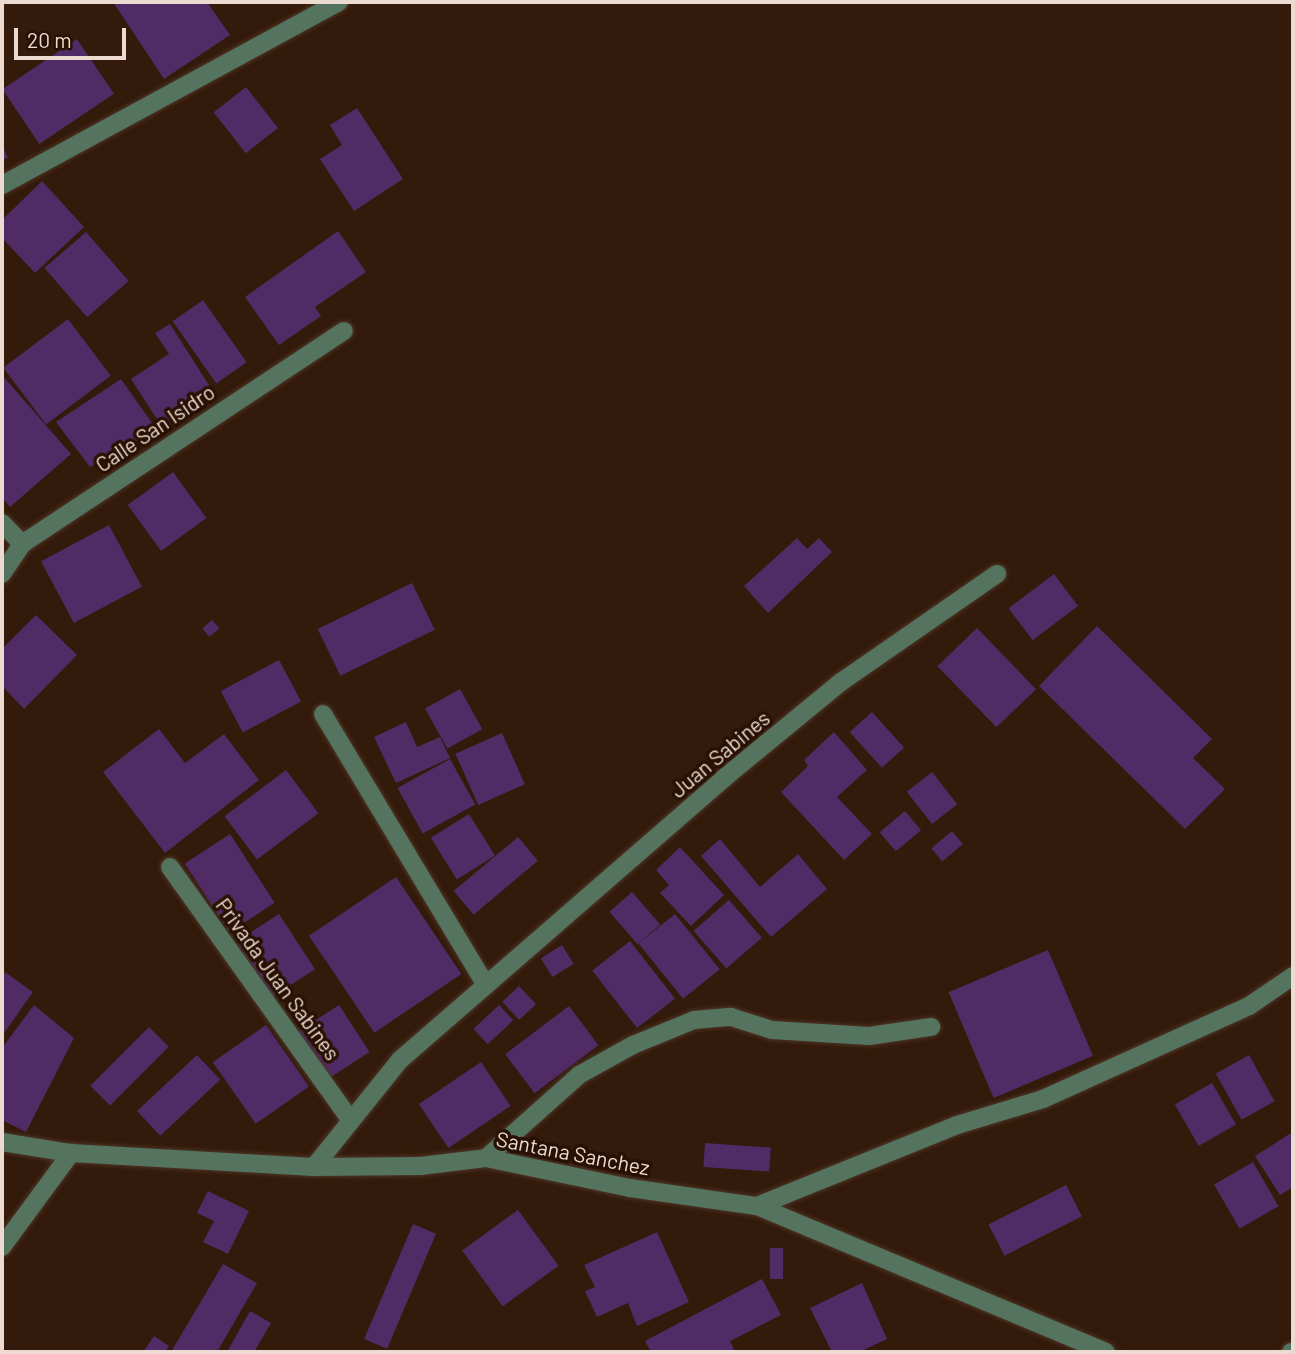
<!DOCTYPE html>
<html>
<head>
<meta charset="utf-8">
<style>
  body { margin:0 }
  #map { position:relative; width:1295px; height:1354px; overflow:hidden; background:#331a0a; font-family:Barlow,sans-serif }
  div>[style] { position:absolute }
  .building>* { inset:0; background:#512b66; transform-origin:0 0 }
  .roads { filter:drop-shadow(0 0 2px #4d3526) drop-shadow(0 0 2px #4d3526) }
  .minor>* { height:18px; margin:-9px; padding:0 9px; transform-origin:9px; border-radius:9px; background:#547460 }
  span { translate:-50% -50%; white-space:nowrap; text-align:center; line-height:1.15; -webkit-text-stroke:7px #281103; paint-order:stroke }
  .street-label { font-size:21px; color:#eddbd1 }
  .frame { position:absolute; inset:0; border:4px solid #eddbd1; pointer-events:none }
  .scale { position:absolute; left:14px; top:28px; width:112px; height:32px; box-sizing:border-box; border:4px solid #eddbd1; border-top:0; padding-left:9px; font-size:21px; line-height:24px; white-space:nowrap; color:#eddbd1; -webkit-text-stroke:5px #281103; paint-order:stroke }
</style>
</head>
<body>
<div id="map">
  <div class="building">
    <div style="clip-path:polygon(113px 2px,207px 2px,230px 35px,164px 79px)"></div>
    <div style="left:77px;top:39px;width:66px;height:90px;rotate:56deg"></div>
    <div style="left:246px;top:87px;width:52px;height:41px;rotate:52deg"></div>
    <div style="clip-path:polygon(357px 108px,403px 179px,354px 211px,320px 159px,342px 145px,330px 125px)"></div>
    <div style="clip-path:polygon(2px 146px,8px 157px,2px 161px)"></div>
    <div style="clip-path:polygon(42px 181px,84px 227px,35px 273px,2px 238px,2px 220px)"></div>
    <div style="clip-path:polygon(338px 231px,366px 272px,315px 307px,321px 316px,279px 345px,245px 297px)"></div>
    <div style="left:86px;top:232px;width:65px;height:55px;rotate:49deg"></div>
    <div style="left:203px;top:300px;width:76px;height:37px;rotate:55deg"></div>
    <div style="left:68px;top:319px;width:71px;height:81px;rotate:53deg"></div>
    <div style="clip-path:polygon(170px 324px,216px 396px,164px 430px,131px 379px,169px 354px,155px 333px)"></div>
    <div style="clip-path:polygon(2px 375px,71px 454px,10px 507px,2px 498px)"></div>
    <div style="clip-path:polygon(121px 379px,157px 430px,90px 467px,56px 422px)"></div>
    <div style="left:173px;top:472px;width:57px;height:56px;rotate:54deg"></div>
    <div style="left:109px;top:525px;width:70px;height:77px;rotate:62deg"></div>
    <div style="clip-path:polygon(797px 538px,807px 549px,819px 538px,832px 552px,768px 613px,744px 586px)"></div>
    <div style="left:1054px;top:574px;width:40px;height:57px;rotate:53deg"></div>
    <div style="left:412px;top:583px;width:52px;height:105px;rotate:64deg"></div>
    <div style="clip-path:polygon(36px 615px,77px 655px,24px 709px,2px 686px,2px 649px)"></div>
    <div style="left:212px;top:620px;width:11px;height:13px;rotate:49deg"></div>
    <div style="clip-path:polygon(1097px 626px,1212px 739px,1193px 758px,1225px 789px,1185px 829px,1039px 686px)"></div>
    <div style="left:977px;top:628px;width:85px;height:55px;rotate:46deg"></div>
    <div style="left:279px;top:660px;width:47px;height:66px;rotate:62deg"></div>
    <div style="left:460px;top:689px;width:46px;height:40px;rotate:61deg"></div>
    <div style="left:872px;top:712px;width:48px;height:30px;rotate:48deg"></div>
    <div style="clip-path:polygon(406px 722px,417px 747px,440px 737px,450px 758px,396px 783px,374px 737px)"></div>
    <div style="clip-path:polygon(159px 729px,185px 763px,224px 734px,259px 780px,165px 853px,103px 772px)"></div>
    <div style="clip-path:polygon(834px 732px,867px 770px,837px 797px,872px 834px,844px 860px,781px 792px,808px 766px,804px 760px)"></div>
    <div style="left:502px;top:733px;width:56px;height:51px;rotate:66deg"></div>
    <div style="left:450px;top:759px;width:52px;height:60px;rotate:61deg"></div>
    <div style="left:286px;top:770px;width:54px;height:77px;rotate:53deg"></div>
    <div style="left:932px;top:772px;width:41px;height:32px;rotate:52deg"></div>
    <div style="left:905px;top:811px;width:25px;height:33px;rotate:50deg"></div>
    <div style="left:469px;top:814px;width:49px;height:45px;rotate:58deg"></div>
    <div style="left:952px;top:831px;width:17px;height:27px;rotate:50deg"></div>
    <div style="left:230px;top:834px;width:82px;height:54px;rotate:57deg"></div>
    <div style="left:518px;top:837px;width:31px;height:84px;rotate:50deg"></div>
    <div style="clip-path:polygon(720px 839px,760px 887px,798px 854px,827px 889px,771px 937px,701px 856px)"></div>
    <div style="clip-path:polygon(680px 847px,724px 895px,691px 926px,660px 893px,669px 885px,656px 870px)"></div>
    <div style="left:396px;top:877px;width:117px;height:105px;rotate:56deg"></div>
    <div style="left:632px;top:892px;width:43px;height:30px;rotate:49deg"></div>
    <div style="left:729px;top:900px;width:50px;height:47px;rotate:49deg"></div>
    <div style="left:279px;top:914px;width:66px;height:51px;rotate:57deg"></div>
    <div style="left:675px;top:914px;width:71px;height:47px;rotate:51deg"></div>
    <div style="left:630px;top:941px;width:73px;height:48px;rotate:52deg"></div>
    <div style="left:562px;top:945px;width:22px;height:25px;rotate:58deg"></div>
    <div style="left:1048px;top:950px;width:115px;height:108px;rotate:67deg"></div>
    <div style="clip-path:polygon(5px 972px,33px 992px,2px 1036px,2px 977px)"></div>
    <div style="left:519px;top:986px;width:25px;height:23px;rotate:47deg"></div>
    <div style="clip-path:polygon(34px 1005px,74px 1038px,26px 1132px,2px 1120px,2px 1048px)"></div>
    <div style="left:339px;top:1005px;width:56px;height:49px;rotate:57deg"></div>
    <div style="left:499px;top:1005px;width:21px;height:35px;rotate:47deg"></div>
    <div style="left:569px;top:1006px;width:49px;height:80px;rotate:53deg"></div>
    <div style="left:266px;top:1025px;width:75px;height:65px;rotate:55deg"></div>
    <div style="left:149px;top:1027px;width:28px;height:83px;rotate:45deg"></div>
    <div style="left:197px;top:1055px;width:34px;height:82px;rotate:47deg"></div>
    <div style="left:1249px;top:1055px;width:53px;height:38px;rotate:61deg"></div>
    <div style="left:481px;top:1062px;width:53px;height:75px;rotate:56deg"></div>
    <div style="left:1212px;top:1083px;width:48px;height:43px;rotate:60deg"></div>
    <div style="clip-path:polygon(1291px 1133px,1293px 1187px,1280px 1195px,1255px 1156px)"></div>
    <div style="left:705px;top:1143px;width:66px;height:24px;rotate:4deg"></div>
    <div style="left:1253px;top:1162px;width:51px;height:45px;rotate:60deg"></div>
    <div style="left:1066px;top:1185px;width:35px;height:87px;rotate:63deg"></div>
    <div style="clip-path:polygon(208px 1191px,249px 1211px,228px 1254px,203px 1242px,214px 1221px,197px 1213px)"></div>
    <div style="left:518px;top:1210px;width:69px;height:69px;rotate:54deg"></div>
    <div style="left:413px;top:1224px;width:25px;height:125px;rotate:23deg"></div>
    <div style="clip-path:polygon(657px 1232px,689px 1302px,637px 1326px,628px 1303px,597px 1317px,585px 1291px,595px 1287px,584px 1265px)"></div>
    <div style="left:770px;top:1248px;width:13px;height:31px"></div>
    <div style="clip-path:polygon(223px 1264px,257px 1283px,217px 1352px,171px 1352px)"></div>
    <div style="clip-path:polygon(762px 1279px,781px 1315px,730px 1341px,735px 1352px,651px 1352px,645px 1341px)"></div>
    <div style="clip-path:polygon(862px 1283px,887px 1339px,859px 1352px,832px 1352px,810px 1308px)"></div>
    <div style="clip-path:polygon(250px 1311px,271px 1323px,254px 1352px,227px 1352px)"></div>
    <div style="clip-path:polygon(154px 1336px,169px 1346px,165px 1352px,143px 1352px)"></div>
  </div>
  <div class="roads">
    <div class="minor">
      <div style="left:2px;top:185px;width:383px;rotate:-28.5deg"></div>
      <div style="left:2px;top:523px;width:29px;rotate:46deg"></div>
      <div style="left:2px;top:574px;width:36px;rotate:-56deg"></div>
      <div style="left:22px;top:544px;width:386px;rotate:-33.5deg"></div>
      <div style="left:323px;top:714px;width:316px;rotate:59deg"></div>
      <div style="left:170px;top:867px;width:308px;rotate:54.5deg"></div>
      <div style="left:2px;top:1142px;width:70px;rotate:9.1deg"></div>
      <div style="left:71px;top:1153px;width:243px;rotate:3.3deg"></div>
      <div style="left:314px;top:1167px;width:106px;rotate:-0.5deg"></div>
      <div style="left:420px;top:1166px;width:66px;rotate:-6.9deg"></div>
      <div style="left:486px;top:1158px;width:147px;rotate:11.8deg"></div>
      <div style="left:630px;top:1188px;width:128px;rotate:8.1deg"></div>
      <div style="left:757px;top:1206px;width:378px;rotate:22.7deg"></div>
      <div style="left:486px;top:1158px;width:125px;rotate:-41.7deg"></div>
      <div style="left:579px;top:1075px;width:62px;rotate:-29.1deg"></div>
      <div style="left:633px;top:1045px;width:66px;rotate:-22.3deg"></div>
      <div style="left:694px;top:1020px;width:37px;rotate:-5deg"></div>
      <div style="left:731px;top:1017px;width:43px;rotate:17.6deg"></div>
      <div style="left:772px;top:1030px;width:97px;rotate:3.5deg"></div>
      <div style="left:869px;top:1036px;width:63px;rotate:-8.3deg"></div>
      <div style="left:314px;top:1167px;width:137px;rotate:-51.2deg"></div>
      <div style="left:400px;top:1060px;width:430px;rotate:-41deg"></div>
      <div style="left:724px;top:778px;width:151px;rotate:-39.4deg"></div>
      <div style="left:841px;top:682px;width:190px;rotate:-34.7deg"></div>
      <div style="left:757px;top:1206px;width:216px;rotate:-22deg"></div>
      <div style="left:957px;top:1125px;width:90px;rotate:-16.8deg"></div>
      <div style="left:1043px;top:1099px;width:226px;rotate:-24.3deg"></div>
      <div style="left:1249px;top:1006px;width:53px;rotate:-34.3deg"></div>
      <div style="left:2px;top:1247px;width:117px;rotate:-53.7deg"></div>
      <div style="left:1291px;top:1352px;width:2px"></div>
    </div>
  </div>
  <div class="street-label">
    <span style="left:155px;top:428px;rotate:-34deg">Calle San Isidro</span>
    <span style="left:720px;top:754px;rotate:-40deg">Juan Sabines</span>
    <span style="left:278px;top:979px;rotate:54deg">Privada Juan Sabines</span>
    <span style="left:573px;top:1153px;rotate:11deg">Santana Sanchez</span>
  </div>
  <div class="frame"></div>
  <div class="scale">20 m</div>
</div>
</body>
</html>
